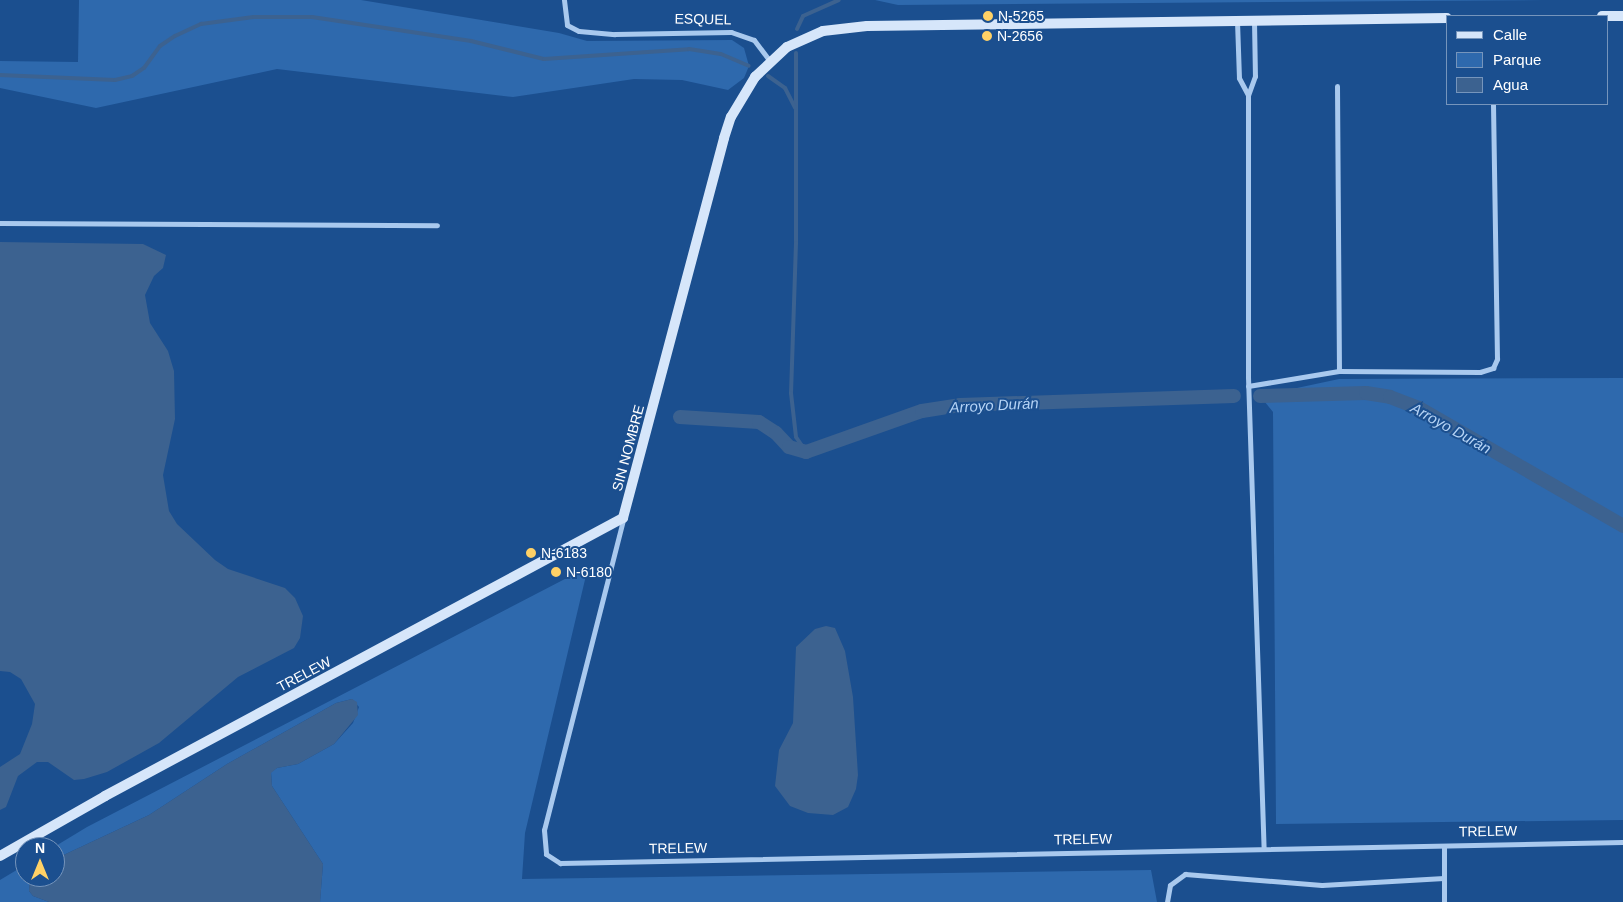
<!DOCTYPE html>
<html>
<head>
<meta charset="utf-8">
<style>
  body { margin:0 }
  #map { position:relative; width:1623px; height:902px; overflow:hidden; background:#1b4f8f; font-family:Helvetica,sans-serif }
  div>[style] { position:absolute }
  .green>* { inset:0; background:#2e69ad }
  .water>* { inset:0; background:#3c6290 }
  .stream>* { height:4px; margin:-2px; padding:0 2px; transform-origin:2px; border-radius:2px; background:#3c6290 }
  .canal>* { height:14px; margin:-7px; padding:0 7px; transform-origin:7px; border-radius:7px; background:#3c6290 }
  .street>* { height:5px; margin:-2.5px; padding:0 2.5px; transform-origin:2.5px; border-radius:2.5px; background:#a9c9ee }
  .secondary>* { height:10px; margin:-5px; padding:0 5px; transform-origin:5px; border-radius:5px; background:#d6e6fa }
  .dots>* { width:14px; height:14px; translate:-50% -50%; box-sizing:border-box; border:2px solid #1b4f8f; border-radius:50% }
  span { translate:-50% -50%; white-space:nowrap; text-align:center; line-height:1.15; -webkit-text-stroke:4px #1b4f8f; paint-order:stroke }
  .poi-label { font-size:14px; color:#fff }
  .left { translate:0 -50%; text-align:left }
  .street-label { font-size:14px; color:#fff }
  .water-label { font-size:15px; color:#b5d3f5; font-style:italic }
  .legend { position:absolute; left:1446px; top:15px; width:162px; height:90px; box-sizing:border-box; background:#1b4f8f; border:1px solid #7695bc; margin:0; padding:6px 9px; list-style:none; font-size:15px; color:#fff }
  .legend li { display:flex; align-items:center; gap:10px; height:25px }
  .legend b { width:25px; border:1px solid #7695bc }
  .north { position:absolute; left:15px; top:837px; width:50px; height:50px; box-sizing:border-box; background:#1b4f8f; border:1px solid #7695bc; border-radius:50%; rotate:0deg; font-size:14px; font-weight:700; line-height:20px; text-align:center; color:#fff }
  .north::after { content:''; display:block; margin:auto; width:18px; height:22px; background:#ffd166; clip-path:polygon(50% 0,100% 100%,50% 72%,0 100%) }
</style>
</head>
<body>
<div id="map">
  <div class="green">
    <div style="clip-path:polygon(79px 0,361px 0,559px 33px,587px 41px,732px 40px,744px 48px,749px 66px,744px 78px,728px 90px,682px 80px,634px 79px,513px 97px,277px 69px,96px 108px,0 88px,0 61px,78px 62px)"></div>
    <div style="clip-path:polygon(875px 0,1543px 0,898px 5px)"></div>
    <div style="clip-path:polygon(1623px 378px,1623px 820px,1276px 824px,1273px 412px,1260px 396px,1339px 379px)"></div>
    <div style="clip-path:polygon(588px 567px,525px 833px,522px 879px,1151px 870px,1157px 902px,320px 902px,323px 864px,272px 786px,271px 772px,277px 768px,298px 764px,334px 744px,353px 723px,359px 707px,352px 699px,336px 703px,227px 764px,149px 815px,55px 859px,54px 847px,87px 827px)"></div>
    <div style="clip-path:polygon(25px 865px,25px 877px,30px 877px,29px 891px,33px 896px,49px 902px,0 902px,0 880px)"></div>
  </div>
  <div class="water">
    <div style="clip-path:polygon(0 242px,143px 244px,166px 255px,163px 268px,154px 276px,145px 295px,150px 323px,168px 351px,174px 371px,175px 419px,163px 475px,169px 511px,177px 524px,215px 560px,228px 569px,285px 588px,295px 598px,303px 616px,300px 638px,294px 648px,238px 677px,159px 743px,107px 772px,84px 779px,74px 780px,48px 762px,37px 762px,18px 776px,6px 807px,0 810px,0 767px,20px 754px,32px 724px,35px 704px,21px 679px,10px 672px,0 671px)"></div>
    <div style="clip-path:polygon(826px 626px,835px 628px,845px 651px,853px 697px,858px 775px,856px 789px,848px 807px,833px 815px,808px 813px,790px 806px,775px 786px,779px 750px,793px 723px,796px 647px,815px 629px)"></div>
    <div style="clip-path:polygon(352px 699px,357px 702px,358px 715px,334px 744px,298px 764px,277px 768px,271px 773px,272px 786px,323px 864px,320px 902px,49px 902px,33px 896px,29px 891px,30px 877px,55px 877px,55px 859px,149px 815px,227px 764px,336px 703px)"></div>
  </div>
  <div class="stream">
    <div style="left:797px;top:29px;width:14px;rotate:-65deg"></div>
    <div style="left:803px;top:16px;width:39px;rotate:-24deg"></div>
    <div style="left:796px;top:53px;width:190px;rotate:90deg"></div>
    <div style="left:796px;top:243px;width:150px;rotate:91.9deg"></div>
    <div style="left:791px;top:393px;width:44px;rotate:83.5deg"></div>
    <div style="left:796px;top:437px;width:18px;rotate:56deg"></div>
    <div style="left:0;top:75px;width:115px;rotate:2.5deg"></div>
    <div style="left:115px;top:80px;width:17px;rotate:-13deg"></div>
    <div style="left:132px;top:76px;width:14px;rotate:-34deg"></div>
    <div style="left:144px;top:68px;width:27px;rotate:-54deg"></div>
    <div style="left:160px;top:46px;width:18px;rotate:-34deg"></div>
    <div style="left:175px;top:36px;width:29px;rotate:-25deg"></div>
    <div style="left:201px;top:24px;width:53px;rotate:-7.5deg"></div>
    <div style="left:254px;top:17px;width:58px"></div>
    <div style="left:312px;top:17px;width:161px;rotate:8.6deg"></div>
    <div style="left:471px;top:41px;width:75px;rotate:13.9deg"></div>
    <div style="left:544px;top:59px;width:145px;rotate:-3.9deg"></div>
    <div style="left:689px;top:49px;width:32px;rotate:9deg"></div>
    <div style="left:721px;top:54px;width:30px;rotate:23deg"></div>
    <div style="left:768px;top:76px;width:21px;rotate:35deg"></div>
    <div style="left:785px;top:88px;width:22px;rotate:63deg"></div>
  </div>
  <div class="canal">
    <div style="left:1260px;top:396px;width:106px;rotate:-1.6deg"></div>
    <div style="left:1366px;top:393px;width:24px;rotate:9deg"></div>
    <div style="left:1390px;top:397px;width:31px;rotate:21deg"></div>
    <div style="left:1419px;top:408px;width:236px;rotate:30deg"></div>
    <div style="left:680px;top:417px;width:79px;rotate:3.6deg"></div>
    <div style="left:759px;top:422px;width:20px;rotate:33deg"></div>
    <div style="left:776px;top:433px;width:19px;rotate:47deg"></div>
    <div style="left:789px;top:447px;width:18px;rotate:16deg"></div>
    <div style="left:806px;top:452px;width:123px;rotate:-19.5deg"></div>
    <div style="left:922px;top:411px;width:38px;rotate:-9deg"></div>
    <div style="left:960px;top:405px;width:274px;rotate:-1.9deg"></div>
  </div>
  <div class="street">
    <div style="left:564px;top:0;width:25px;rotate:83deg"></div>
    <div style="left:567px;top:25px;width:13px;rotate:27deg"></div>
    <div style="left:579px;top:31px;width:36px;rotate:5deg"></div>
    <div style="left:615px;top:34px;width:116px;rotate:-1deg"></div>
    <div style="left:731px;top:32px;width:24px;rotate:19deg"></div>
    <div style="left:754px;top:40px;width:26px;rotate:53deg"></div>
    <div style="left:1237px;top:21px;width:57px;rotate:88deg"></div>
    <div style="left:1239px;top:78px;width:19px;rotate:62deg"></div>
    <div style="left:1254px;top:21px;width:55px;rotate:89deg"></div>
    <div style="left:1255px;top:76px;width:20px;rotate:110deg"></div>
    <div style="left:1248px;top:95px;width:282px;rotate:90deg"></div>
    <div style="left:1248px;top:377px;width:472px;rotate:88.1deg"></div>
    <div style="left:1337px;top:86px;width:285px;rotate:89.6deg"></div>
    <div style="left:0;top:223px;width:437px;rotate:0.3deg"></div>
    <div style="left:1248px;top:386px;width:92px;rotate:-9.4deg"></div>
    <div style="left:1339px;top:371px;width:141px;rotate:0.4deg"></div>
    <div style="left:1480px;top:372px;width:14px;rotate:-17deg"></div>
    <div style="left:1493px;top:368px;width:10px;rotate:-66deg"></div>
    <div style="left:1497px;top:359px;width:255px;rotate:-90.9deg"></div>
    <div style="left:623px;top:520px;width:320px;rotate:104.3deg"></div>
    <div style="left:544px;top:830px;width:24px;rotate:85deg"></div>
    <div style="left:546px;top:854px;width:17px;rotate:33deg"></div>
    <div style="left:560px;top:863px;width:1063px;rotate:-1.13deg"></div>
    <div style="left:1444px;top:846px;width:56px;rotate:90deg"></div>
    <div style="left:1167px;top:902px;width:17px;rotate:-80deg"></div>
    <div style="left:1170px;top:885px;width:19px;rotate:-36deg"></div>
    <div style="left:1185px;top:874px;width:137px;rotate:4.6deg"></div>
    <div style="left:1322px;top:885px;width:122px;rotate:-3.3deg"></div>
  </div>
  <div class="secondary">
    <div style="left:1602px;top:16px;width:21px"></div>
    <div style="left:0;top:856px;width:121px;rotate:-29.7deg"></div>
    <div style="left:105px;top:796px;width:588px;rotate:-28.22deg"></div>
    <div style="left:623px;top:518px;width:393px;rotate:-75.1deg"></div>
    <div style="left:724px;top:138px;width:22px;rotate:-72deg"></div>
    <div style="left:731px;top:117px;width:47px;rotate:-59deg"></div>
    <div style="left:755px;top:77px;width:44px;rotate:-43.2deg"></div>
    <div style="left:787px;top:47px;width:39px;rotate:-24deg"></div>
    <div style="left:823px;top:31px;width:44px;rotate:-6.5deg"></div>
    <div style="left:867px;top:26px;width:580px;rotate:-0.79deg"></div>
  </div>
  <div class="dots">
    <div style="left:988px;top:16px;background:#ffd166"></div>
    <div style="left:987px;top:36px;background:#ffd166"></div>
    <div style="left:531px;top:553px;background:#ffd166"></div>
    <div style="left:556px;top:572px;background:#ffd166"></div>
  </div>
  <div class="poi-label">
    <span class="left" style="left:998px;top:16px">N-5265</span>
    <span class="left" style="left:997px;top:36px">N-2656</span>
    <span class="left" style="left:541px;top:553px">N-6183</span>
    <span class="left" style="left:566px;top:572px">N-6180</span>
  </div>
  <div class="street-label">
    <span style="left:703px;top:19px;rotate:1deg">ESQUEL</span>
    <span style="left:628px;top:448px;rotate:-75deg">SIN NOMBRE</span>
    <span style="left:304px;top:674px;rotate:-28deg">TRELEW</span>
    <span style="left:1488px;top:831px;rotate:-1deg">TRELEW</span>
    <span style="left:1083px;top:839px;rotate:-1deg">TRELEW</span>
    <span style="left:678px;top:848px;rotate:-1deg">TRELEW</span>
  </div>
  <div class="water-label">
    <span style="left:994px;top:405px;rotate:-3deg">Arroyo Durán</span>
    <span style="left:1451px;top:428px;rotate:29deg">Arroyo Durán</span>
  </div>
  <ul class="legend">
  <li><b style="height:6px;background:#d6e6fa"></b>Calle</li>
  <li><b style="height:14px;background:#2e69ad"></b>Parque</li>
  <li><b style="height:14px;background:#3c6290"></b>Agua</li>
  </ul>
  <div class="north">N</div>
</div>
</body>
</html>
